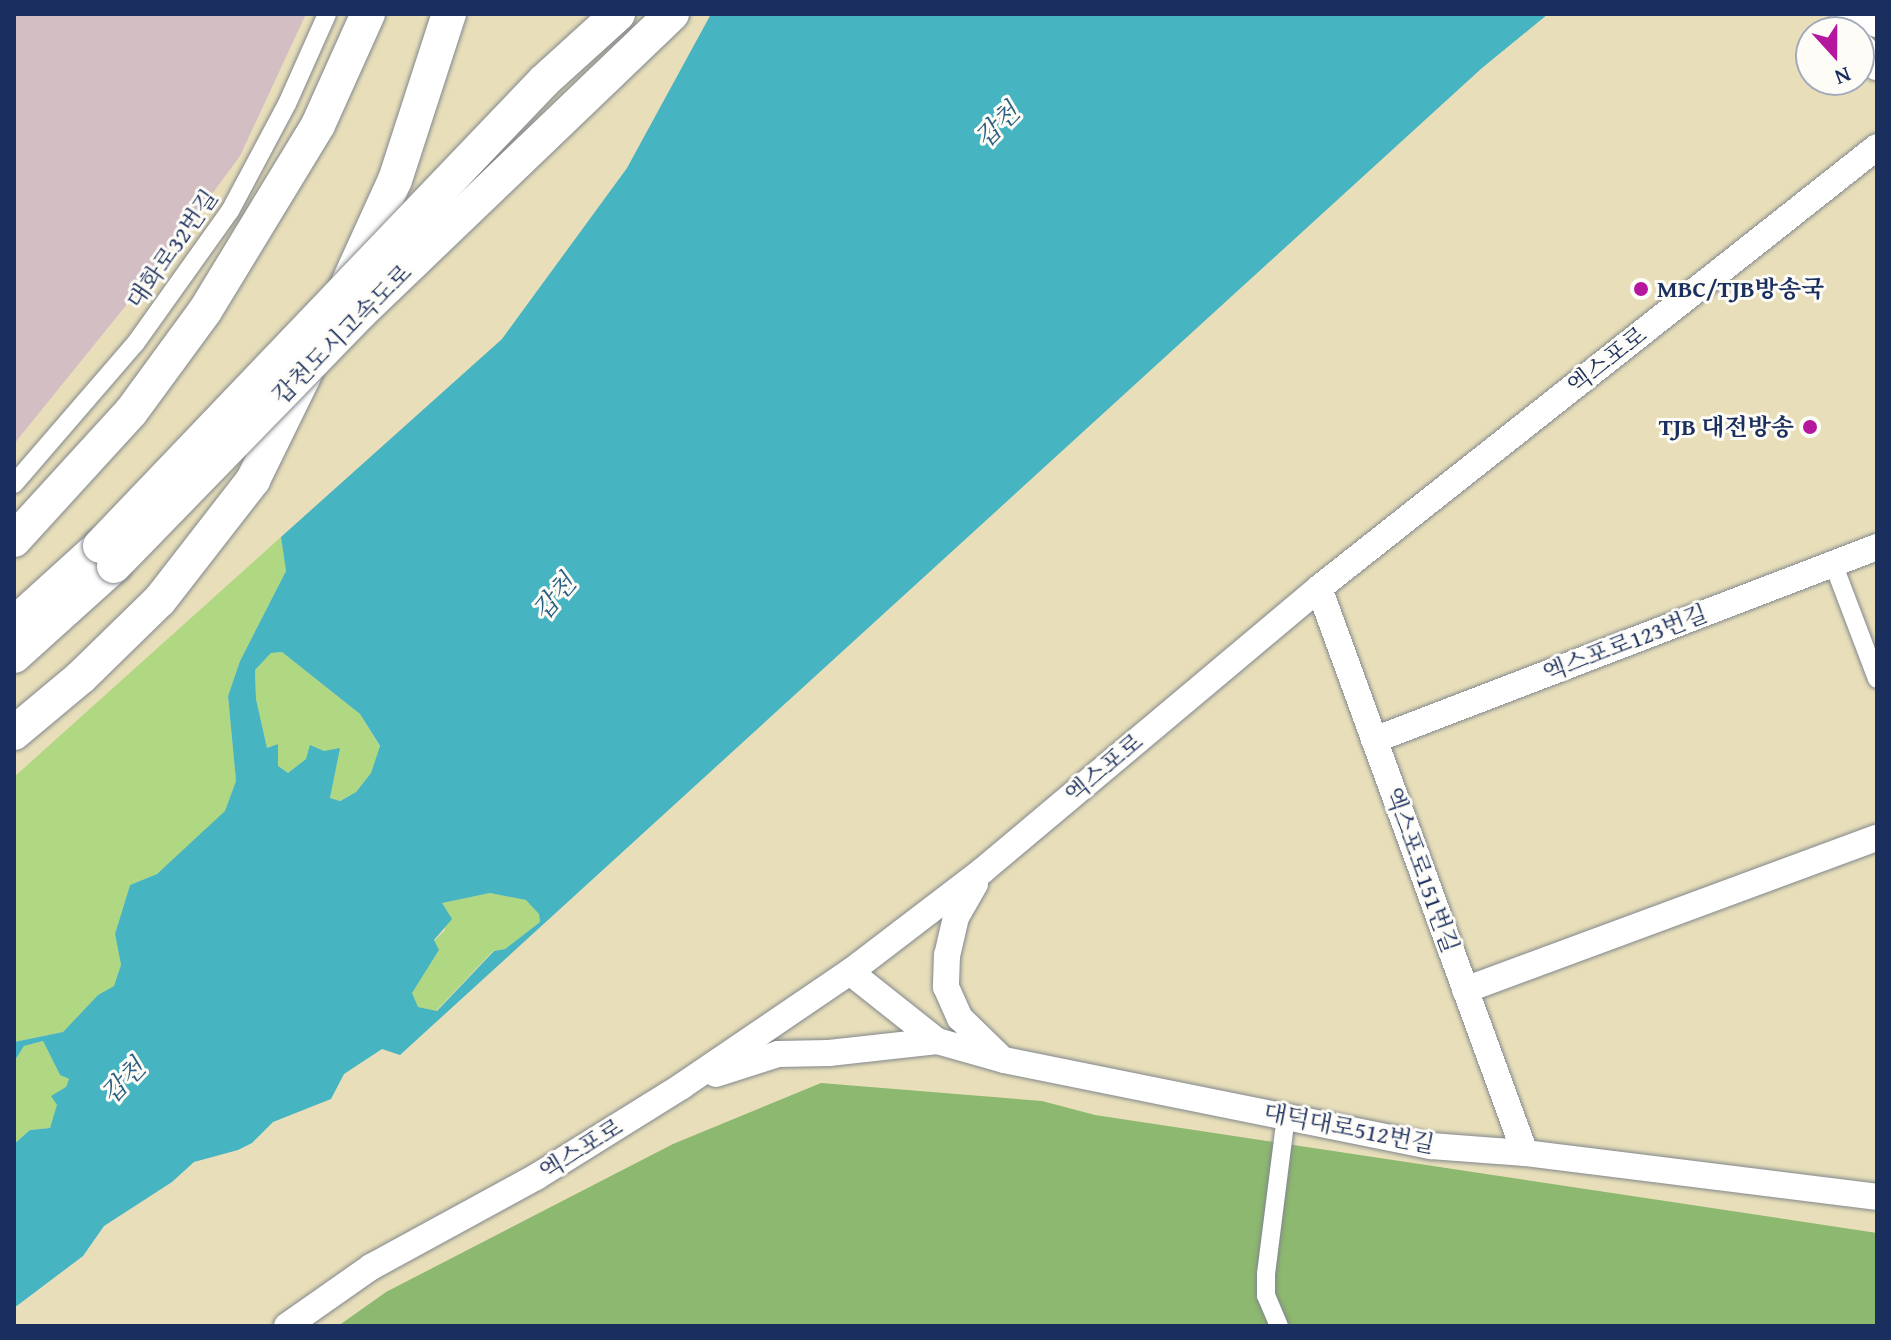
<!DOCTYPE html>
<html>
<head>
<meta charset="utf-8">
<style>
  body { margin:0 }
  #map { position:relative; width:1891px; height:1340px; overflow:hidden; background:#e8dfba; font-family:"Gentium Book Plus","Noto Serif KR",serif }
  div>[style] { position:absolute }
  .industrial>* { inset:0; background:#d2bec3 }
  .green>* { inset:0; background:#b0d781 }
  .forest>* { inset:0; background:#8cb86f }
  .water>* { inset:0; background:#46b4c1 }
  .roads { filter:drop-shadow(0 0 2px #82878c) drop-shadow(0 0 2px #82878c) }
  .street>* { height:18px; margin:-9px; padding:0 9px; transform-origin:9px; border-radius:9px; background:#fff }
  .secondary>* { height:26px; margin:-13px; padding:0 13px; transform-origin:13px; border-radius:13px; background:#fff }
  .primary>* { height:30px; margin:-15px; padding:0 15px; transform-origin:15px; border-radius:15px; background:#fff }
  .highway>* { height:34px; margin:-17px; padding:0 17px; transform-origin:17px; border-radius:17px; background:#fff }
  .bridges { filter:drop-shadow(0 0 2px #82878c) drop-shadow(0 0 2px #82878c) }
  .highway-bridge>* { height:34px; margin:-17px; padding:0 17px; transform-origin:17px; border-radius:17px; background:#fff }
  .dots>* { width:22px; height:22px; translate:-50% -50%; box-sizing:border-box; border:4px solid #fdfcf7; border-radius:50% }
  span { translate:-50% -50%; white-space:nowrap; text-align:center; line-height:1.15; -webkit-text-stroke:6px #fdfcf7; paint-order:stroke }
  .street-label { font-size:24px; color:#1b2f5e }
  .poi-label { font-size:24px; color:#1b2f5e; font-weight:700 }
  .left { translate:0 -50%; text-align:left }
  .right { translate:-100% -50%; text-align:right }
  .water-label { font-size:26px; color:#2a5e81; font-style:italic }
  .frame { position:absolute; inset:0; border:16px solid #1b2f5e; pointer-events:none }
  .north { position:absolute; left:1795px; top:16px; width:80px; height:80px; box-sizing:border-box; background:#fdfcf7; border:2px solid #a3aaba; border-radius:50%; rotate:159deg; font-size:22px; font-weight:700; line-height:32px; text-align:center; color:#1b2f5e }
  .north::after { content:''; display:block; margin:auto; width:28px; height:36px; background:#b5179e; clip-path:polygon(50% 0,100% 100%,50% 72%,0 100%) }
</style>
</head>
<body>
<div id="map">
  <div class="industrial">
    <div style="clip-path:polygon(14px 14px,306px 14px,240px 156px,170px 251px,14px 444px)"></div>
  </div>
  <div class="green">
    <div style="clip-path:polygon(281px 537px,286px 571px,240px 661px,228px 696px,236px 781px,225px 812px,157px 874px,130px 885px,115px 934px,121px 965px,115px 986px,98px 995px,63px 1032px,14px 1042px,14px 777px)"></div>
    <div style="clip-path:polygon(282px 652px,360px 714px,380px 747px,371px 773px,356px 792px,339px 801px,330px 798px,339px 749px,306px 759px,288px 773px,278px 767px,278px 744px,267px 749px,256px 699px,255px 670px,271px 653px)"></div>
    <div style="clip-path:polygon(490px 893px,527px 900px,539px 914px,540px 922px,505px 949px,493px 951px,436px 1011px,418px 1007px,411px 994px,439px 950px,434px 941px,445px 930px,441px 903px)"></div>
    <div style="clip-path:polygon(43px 1041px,60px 1075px,69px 1079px,50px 1128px,30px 1130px,14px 1144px,14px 1062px,24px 1046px)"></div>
  </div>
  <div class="forest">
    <div style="clip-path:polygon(821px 1083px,1042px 1101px,1095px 1115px,1877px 1233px,1877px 1326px,338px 1326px,386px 1292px,673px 1144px)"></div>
  </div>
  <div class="water">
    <div style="clip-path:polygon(evenodd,711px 14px,1548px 14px,1482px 68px,400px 1055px,382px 1049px,344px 1074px,331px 1099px,273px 1122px,252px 1143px,238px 1150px,194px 1162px,172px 1182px,104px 1226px,83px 1256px,14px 1308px,14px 1144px,30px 1130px,50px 1128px,57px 1105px,51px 1096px,66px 1087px,69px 1079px,60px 1075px,43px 1041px,24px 1046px,14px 1062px,14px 1042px,63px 1032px,98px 995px,114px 986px,121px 965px,115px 934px,130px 885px,157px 874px,225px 811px,236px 781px,228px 696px,240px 661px,286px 571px,281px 537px,502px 339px,627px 168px,711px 14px,282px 652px,360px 714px,380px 746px,371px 773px,356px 792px,340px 801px,330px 798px,340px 748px,324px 751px,310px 745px,306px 759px,288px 773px,278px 766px,278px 744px,267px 748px,256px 699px,255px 670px,271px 653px,282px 652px,711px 14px,490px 893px,526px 900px,539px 914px,540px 922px,505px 949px,494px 951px,437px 1011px,418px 1007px,412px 993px,439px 950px,434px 940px,452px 919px,442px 903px,490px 893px)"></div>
  </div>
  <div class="roads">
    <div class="street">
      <div style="left:14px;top:484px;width:185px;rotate:-49.2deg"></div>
      <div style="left:135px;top:344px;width:163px;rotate:-54.5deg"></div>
      <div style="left:230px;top:211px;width:121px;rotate:-62deg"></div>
      <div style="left:287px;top:104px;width:98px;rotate:-66deg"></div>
      <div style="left:1833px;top:563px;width:124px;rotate:69.2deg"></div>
      <div style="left:1279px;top:1326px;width:33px;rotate:-113deg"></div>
      <div style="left:1266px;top:1296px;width:22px;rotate:-90deg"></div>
      <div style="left:1266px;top:1274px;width:160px;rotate:-82.8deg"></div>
    </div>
    <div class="secondary">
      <div style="left:1319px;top:588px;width:601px;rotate:69.97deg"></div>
      <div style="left:1374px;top:740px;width:539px;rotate:-20.99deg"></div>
      <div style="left:975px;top:884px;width:38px;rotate:120deg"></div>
      <div style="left:956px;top:917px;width:39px;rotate:103deg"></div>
      <div style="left:947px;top:955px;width:32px;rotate:92deg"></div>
      <div style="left:946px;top:987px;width:34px;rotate:66deg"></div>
      <div style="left:960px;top:1018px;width:53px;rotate:44.2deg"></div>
      <div style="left:850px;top:972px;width:111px;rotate:38.4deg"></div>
      <div style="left:937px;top:1041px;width:70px;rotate:15.8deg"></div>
      <div style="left:1004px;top:1060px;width:436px;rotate:11.4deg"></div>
      <div style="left:1431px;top:1146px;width:94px;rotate:4.3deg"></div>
      <div style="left:1525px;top:1153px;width:355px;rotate:7.1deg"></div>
      <div style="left:1465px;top:990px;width:439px;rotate:-20.3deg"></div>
      <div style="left:716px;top:1074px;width:65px;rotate:-17.9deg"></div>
      <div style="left:778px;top:1054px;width:51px;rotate:-1.1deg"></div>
      <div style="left:829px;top:1053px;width:109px;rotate:-6.3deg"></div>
      <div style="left:287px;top:1326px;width:103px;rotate:-35.1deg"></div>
      <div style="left:371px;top:1267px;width:188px;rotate:-28.6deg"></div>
      <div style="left:536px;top:1177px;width:172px;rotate:-31.9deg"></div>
      <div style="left:682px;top:1086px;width:203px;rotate:-34.2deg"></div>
      <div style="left:850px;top:972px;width:166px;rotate:-37.4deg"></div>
      <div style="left:982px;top:871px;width:440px;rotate:-40deg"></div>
      <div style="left:1319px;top:588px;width:711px;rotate:-38.32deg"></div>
    </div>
    <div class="primary">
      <div style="left:1846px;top:14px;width:19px;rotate:69deg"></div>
      <div style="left:1874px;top:14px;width:9px;rotate:69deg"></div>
      <div style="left:1859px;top:46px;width:26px;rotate:47deg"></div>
    </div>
    <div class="highway">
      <div style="left:348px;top:283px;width:113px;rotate:-65.5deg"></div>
      <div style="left:395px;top:180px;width:175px;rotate:-72deg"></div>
      <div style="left:14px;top:540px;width:173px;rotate:-47.6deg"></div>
      <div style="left:131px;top:412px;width:125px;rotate:-53.8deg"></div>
      <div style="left:205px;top:311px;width:218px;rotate:-58.7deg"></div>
      <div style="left:318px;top:125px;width:122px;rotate:-65.8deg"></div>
      <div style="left:14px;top:624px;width:116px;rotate:-42.2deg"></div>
      <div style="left:14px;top:656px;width:135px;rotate:-42deg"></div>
      <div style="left:14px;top:733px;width:87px;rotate:-39.9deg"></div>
      <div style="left:81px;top:677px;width:110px;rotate:-44.3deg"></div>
      <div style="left:160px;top:600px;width:152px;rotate:-52.2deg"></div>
      <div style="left:253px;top:480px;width:118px;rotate:-63.9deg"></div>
    </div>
  </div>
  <div class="bridges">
    <div class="highway-bridge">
      <div style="left:100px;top:546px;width:643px;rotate:-46.32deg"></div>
      <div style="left:544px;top:81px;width:100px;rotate:-42.2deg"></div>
      <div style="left:114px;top:566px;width:354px;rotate:-45.8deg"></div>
      <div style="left:361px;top:312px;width:431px;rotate:-43.8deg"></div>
    </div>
  </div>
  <div class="dots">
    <div style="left:1641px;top:289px;background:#b5179e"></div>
    <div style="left:1810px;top:427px;background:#b5179e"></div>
  </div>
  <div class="street-label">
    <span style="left:172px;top:249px;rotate:-55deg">대화로32번길</span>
    <span style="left:342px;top:334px;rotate:-45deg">갑천도시고속도로</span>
    <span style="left:1607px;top:360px;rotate:-38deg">엑스포로</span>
    <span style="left:1625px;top:643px;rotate:-21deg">엑스포로123번길</span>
    <span style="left:1104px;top:768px;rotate:-40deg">엑스포로</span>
    <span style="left:1422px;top:870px;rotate:70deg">엑스포로151번길</span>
    <span style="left:1349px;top:1128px;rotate:11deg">대덕대로512번길</span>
    <span style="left:581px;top:1149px;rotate:-32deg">엑스포로</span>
  </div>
  <div class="poi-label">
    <span class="left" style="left:1657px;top:289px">MBC/TJB방송국</span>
    <span class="right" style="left:1794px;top:427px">TJB 대전방송</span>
  </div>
  <div class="water-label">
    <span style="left:997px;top:125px;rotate:-45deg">갑천</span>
    <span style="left:554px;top:597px;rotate:-50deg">갑천</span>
    <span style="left:123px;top:1081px;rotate:-46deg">갑천</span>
  </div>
  <div class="frame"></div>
  <div class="north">N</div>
</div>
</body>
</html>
